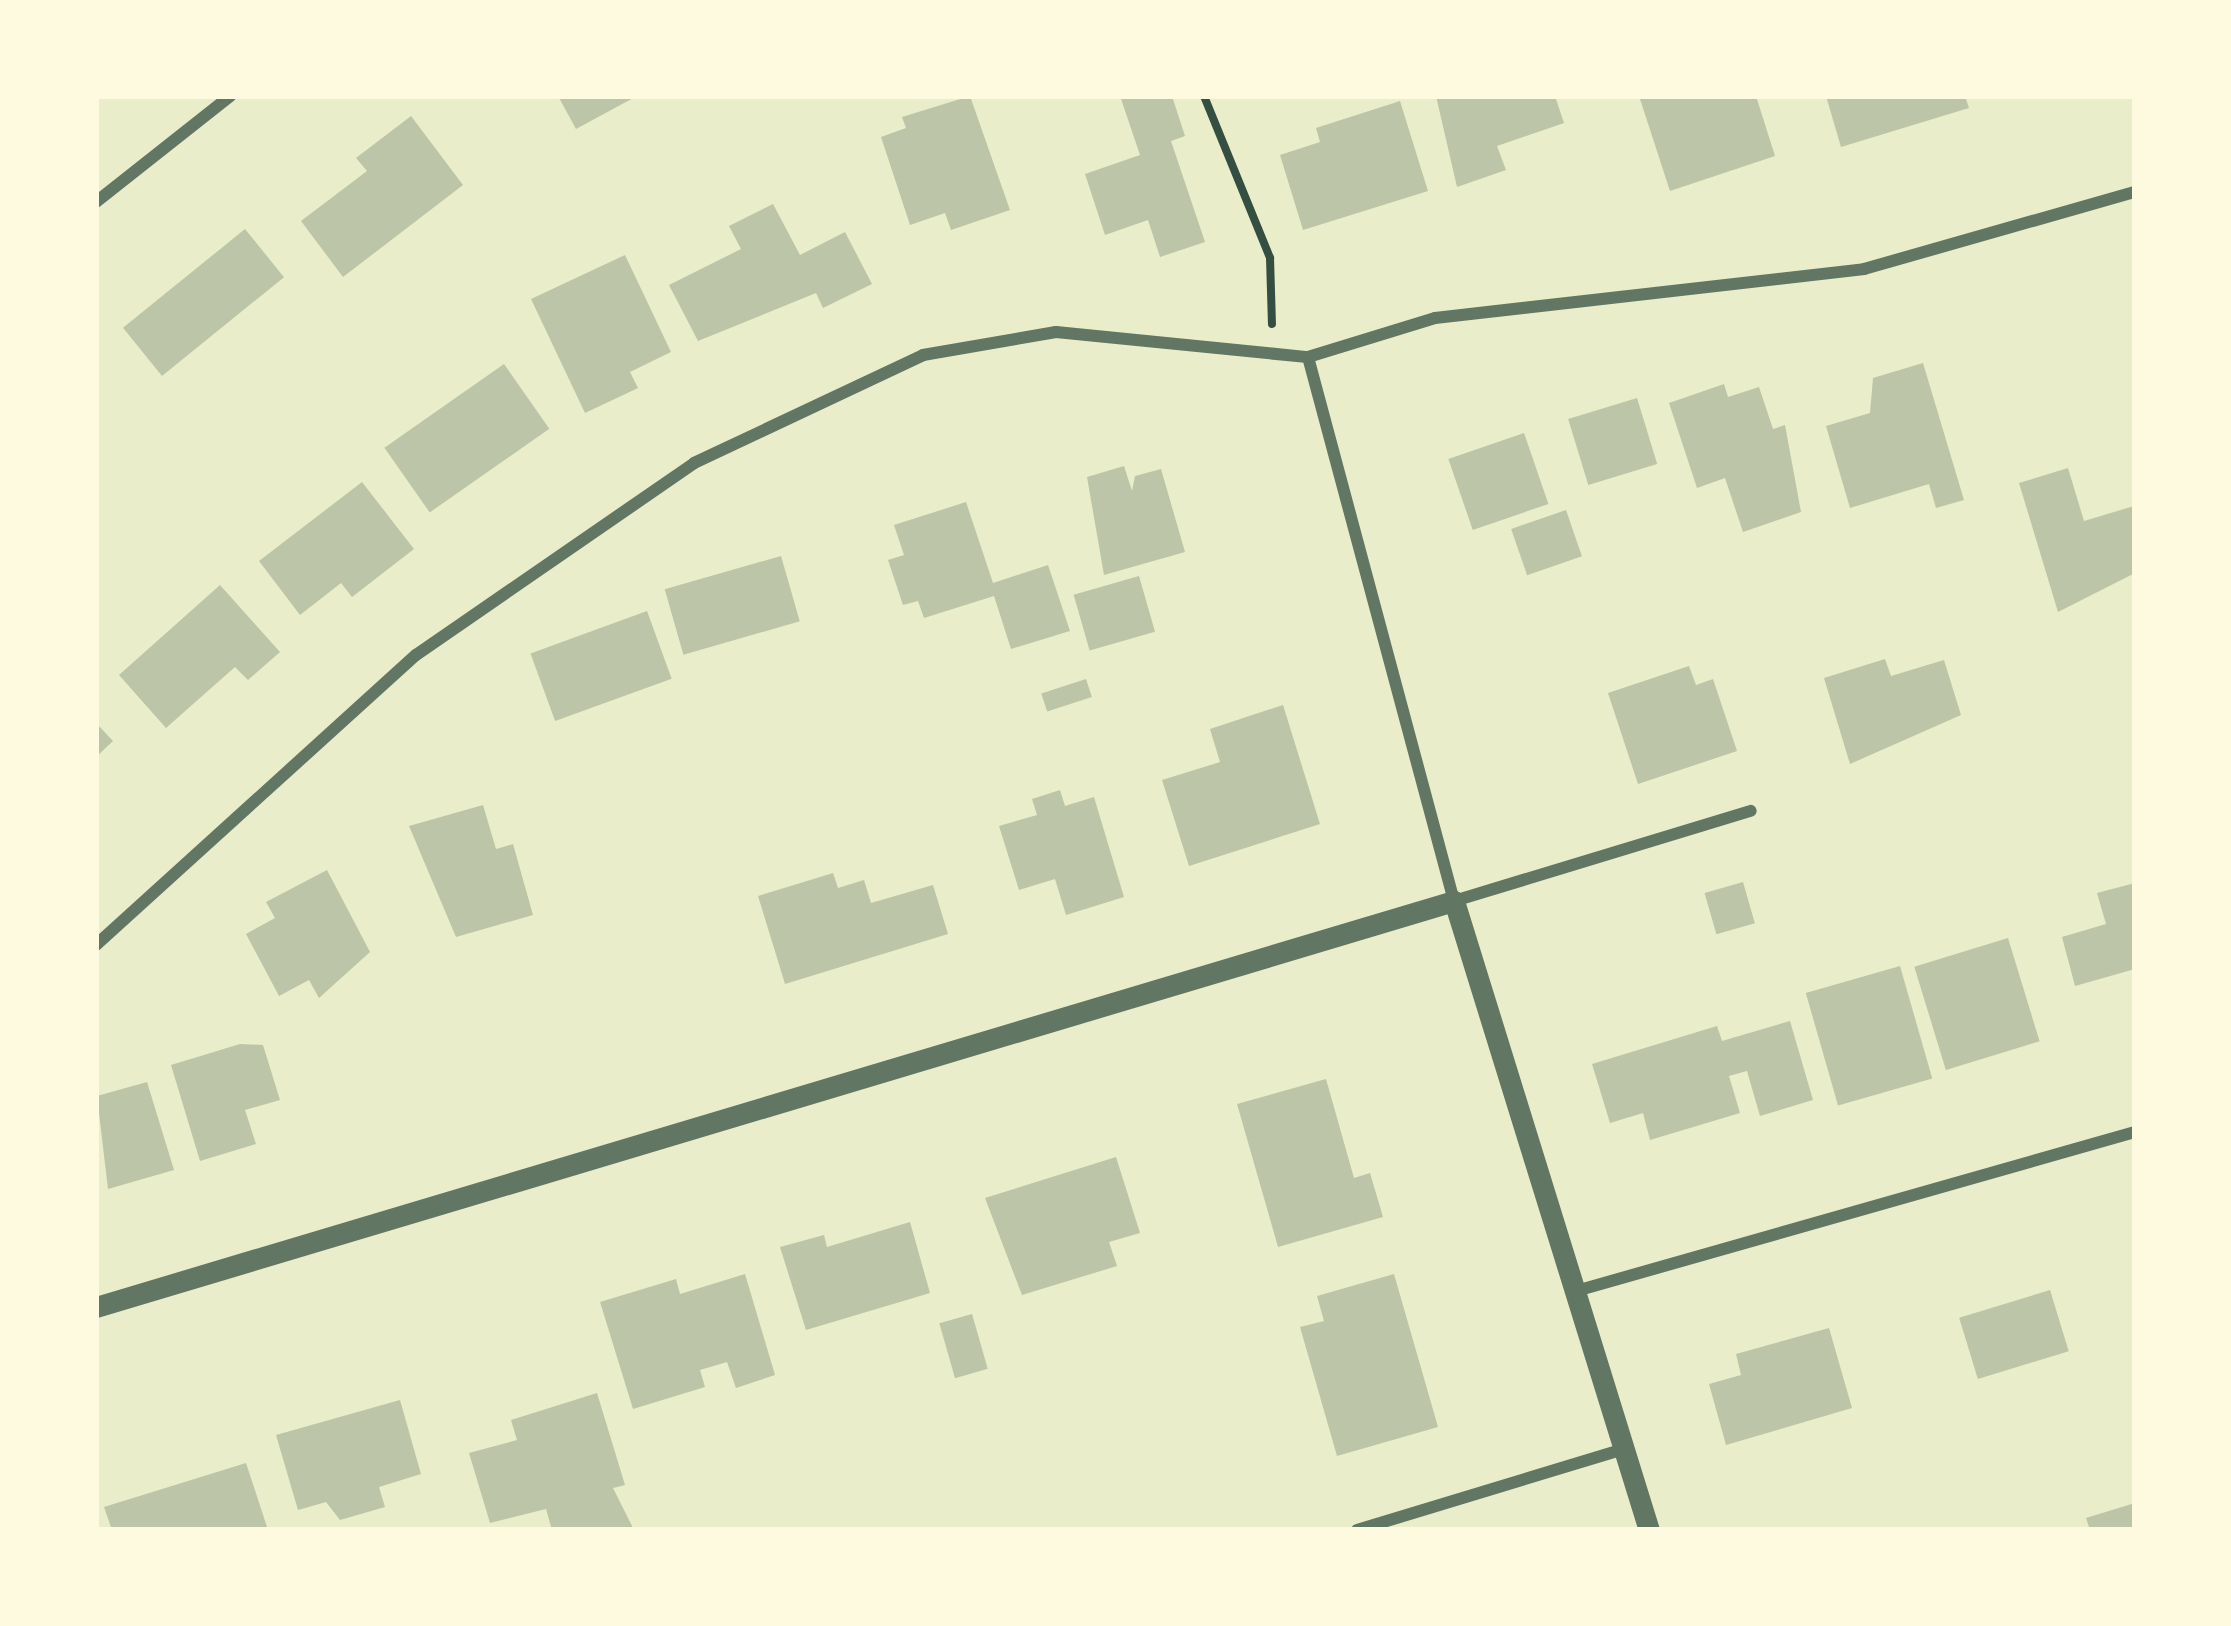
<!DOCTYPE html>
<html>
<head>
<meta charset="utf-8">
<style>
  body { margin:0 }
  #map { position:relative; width:2231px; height:1626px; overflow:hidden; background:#e9edc9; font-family:Cabin,sans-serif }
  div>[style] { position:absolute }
  .building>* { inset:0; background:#bcc5a7; transform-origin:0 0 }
  .path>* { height:8px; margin:-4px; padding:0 4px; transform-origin:4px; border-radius:4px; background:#344e41 }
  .minor>* { height:12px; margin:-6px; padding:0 6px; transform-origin:6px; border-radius:6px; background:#617663 }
  .tertiary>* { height:21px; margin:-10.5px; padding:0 10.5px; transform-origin:10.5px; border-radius:10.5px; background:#617663 }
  span { translate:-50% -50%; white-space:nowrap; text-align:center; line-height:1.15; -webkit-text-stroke:9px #fefae0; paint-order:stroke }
  .frame { position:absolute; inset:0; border:99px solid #fefae0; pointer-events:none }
</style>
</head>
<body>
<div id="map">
  <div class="building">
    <div style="clip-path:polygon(558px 96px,637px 96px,576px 129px)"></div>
    <div style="clip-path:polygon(970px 96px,1010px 210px,951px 230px,945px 213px,910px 225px,881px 137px,906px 128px,902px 117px)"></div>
    <div style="clip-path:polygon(1120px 96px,1172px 96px,1185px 136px,1171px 141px,1205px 242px,1160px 257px,1148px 220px,1105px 235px,1085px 174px,1140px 155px)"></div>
    <div style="clip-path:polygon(1436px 96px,1555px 96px,1564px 123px,1497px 146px,1506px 170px,1457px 187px)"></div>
    <div style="clip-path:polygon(1639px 96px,1756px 96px,1775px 156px,1670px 191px)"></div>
    <div style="clip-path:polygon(1826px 96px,1965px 96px,1969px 108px,1841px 147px)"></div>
    <div style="clip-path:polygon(1400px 101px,1428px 191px,1303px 230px,1280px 155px,1320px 142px,1316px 128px)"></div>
    <div style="clip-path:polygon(411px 116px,463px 185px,343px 277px,301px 221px,367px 171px,356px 158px)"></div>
    <div style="clip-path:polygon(773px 204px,800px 255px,845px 232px,872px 284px,823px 308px,816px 293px,698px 341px,669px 285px,741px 249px,729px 226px)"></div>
    <div style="left:245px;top:229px;width:62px;height:157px;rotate:51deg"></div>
    <div style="clip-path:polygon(625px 255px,671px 352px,630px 372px,638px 388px,585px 413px,531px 299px)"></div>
    <div style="clip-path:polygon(1923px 363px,1964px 500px,1936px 508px,1929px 484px,1850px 508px,1826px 426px,1870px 413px,1873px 378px)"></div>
    <div style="left:504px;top:364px;width:79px;height:146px;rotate:55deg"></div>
    <div style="clip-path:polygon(1724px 384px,1728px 397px,1759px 387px,1773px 429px,1785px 425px,1801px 512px,1743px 532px,1725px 478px,1697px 488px,1669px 403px)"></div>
    <div style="left:1637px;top:398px;width:69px;height:72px;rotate:73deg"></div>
    <div style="left:1524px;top:433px;width:75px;height:80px;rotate:71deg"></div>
    <div style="clip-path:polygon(1124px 466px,1132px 491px,1135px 476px,1161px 469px,1185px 552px,1104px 575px,1087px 477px)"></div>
    <div style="clip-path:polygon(2068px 468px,2084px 521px,2134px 506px,2135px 573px,2058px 612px,2019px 483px)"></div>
    <div style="clip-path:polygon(362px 482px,414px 549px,352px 597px,341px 583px,300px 615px,259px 561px)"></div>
    <div style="clip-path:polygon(966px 502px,993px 583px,1048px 565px,1070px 631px,1011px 649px,994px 596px,924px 618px,918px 601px,903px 605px,888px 560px,904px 555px,894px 525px)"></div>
    <div style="left:1566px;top:510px;width:49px;height:58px;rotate:71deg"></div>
    <div style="left:781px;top:556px;width:68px;height:121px;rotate:74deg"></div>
    <div style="left:1139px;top:576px;width:58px;height:68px;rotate:74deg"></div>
    <div style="clip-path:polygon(220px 585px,280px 652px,248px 680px,235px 667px,166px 728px,119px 675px)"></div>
    <div style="left:647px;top:611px;width:72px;height:124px;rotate:70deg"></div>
    <div style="clip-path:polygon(1885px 659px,1891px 676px,1944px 660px,1961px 715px,1850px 764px,1824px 678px)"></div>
    <div style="clip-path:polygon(1689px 666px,1696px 685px,1713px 679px,1737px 751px,1638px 784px,1608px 693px)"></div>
    <div style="left:1086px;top:679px;width:19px;height:47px;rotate:72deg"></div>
    <div style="clip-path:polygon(1283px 705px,1320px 824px,1189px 866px,1162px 780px,1220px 762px,1210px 729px)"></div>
    <div style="clip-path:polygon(96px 723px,113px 741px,96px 757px)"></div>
    <div style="clip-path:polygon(1060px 790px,1065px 806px,1094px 797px,1124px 897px,1066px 915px,1055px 879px,1019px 890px,999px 826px,1037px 815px,1032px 799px)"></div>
    <div style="clip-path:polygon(483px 805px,496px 849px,513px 844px,533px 915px,456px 937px,409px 826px)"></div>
    <div style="clip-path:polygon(327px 870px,370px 952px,319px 998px,309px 980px,279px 996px,246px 934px,275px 918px,266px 902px)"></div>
    <div style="clip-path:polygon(833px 873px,838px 888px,864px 880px,871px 903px,933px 885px,948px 934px,785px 984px,758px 896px)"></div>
    <div style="left:1743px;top:882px;width:43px;height:40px;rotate:74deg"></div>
    <div style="clip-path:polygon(2135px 883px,2135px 969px,2075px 986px,2062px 937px,2106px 924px,2097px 893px)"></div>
    <div style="left:2008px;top:938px;width:108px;height:98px;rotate:73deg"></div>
    <div style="left:1900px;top:966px;width:117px;height:98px;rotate:74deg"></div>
    <div style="clip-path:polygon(1790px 1021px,1813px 1100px,1760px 1116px,1747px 1071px,1729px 1076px,1740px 1113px,1650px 1140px,1643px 1113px,1610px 1123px,1592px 1064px,1717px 1026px,1722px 1041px)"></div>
    <div style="clip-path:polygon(240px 1044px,263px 1045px,280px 1100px,245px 1110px,256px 1144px,200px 1161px,171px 1065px)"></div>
    <div style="clip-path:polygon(1326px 1079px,1354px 1178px,1370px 1173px,1383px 1217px,1278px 1247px,1237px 1104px)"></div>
    <div style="clip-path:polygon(147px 1082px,174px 1170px,108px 1189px,97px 1096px)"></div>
    <div style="clip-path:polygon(1116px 1157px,1140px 1233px,1109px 1242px,1117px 1266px,1022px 1295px,985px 1198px)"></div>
    <div style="clip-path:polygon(910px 1222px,930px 1293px,806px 1330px,780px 1247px,824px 1235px,827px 1247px)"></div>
    <div style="clip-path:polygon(745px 1274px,775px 1375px,736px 1388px,727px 1362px,700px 1370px,705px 1387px,633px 1409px,600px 1302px,676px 1279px,680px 1294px)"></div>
    <div style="clip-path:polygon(1394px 1274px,1438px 1427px,1337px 1456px,1300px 1327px,1324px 1321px,1317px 1296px)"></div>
    <div style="left:2050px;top:1290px;width:64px;height:95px;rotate:73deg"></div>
    <div style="left:972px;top:1314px;width:57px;height:34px;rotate:74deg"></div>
    <div style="clip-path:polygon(1829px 1328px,1852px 1408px,1726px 1445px,1709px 1384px,1741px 1375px,1736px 1354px)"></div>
    <div style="clip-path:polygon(597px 1393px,625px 1485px,613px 1488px,634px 1530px,552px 1530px,546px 1509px,490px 1523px,469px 1453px,517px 1440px,511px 1420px)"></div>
    <div style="clip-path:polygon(400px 1400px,421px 1474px,379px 1487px,385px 1507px,340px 1520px,326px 1502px,298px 1510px,276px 1435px)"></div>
    <div style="clip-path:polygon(246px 1463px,268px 1530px,112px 1530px,104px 1507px)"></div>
    <div style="clip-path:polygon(2135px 1503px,2135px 1530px,2090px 1530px,2086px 1518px)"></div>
  </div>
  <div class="path">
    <div style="left:1204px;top:96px;width:175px;rotate:67.8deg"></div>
    <div style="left:1270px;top:258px;width:66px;rotate:88.3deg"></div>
  </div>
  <div class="minor">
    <div style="left:96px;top:202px;width:171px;rotate:-38.3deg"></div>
    <div style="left:1308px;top:357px;width:563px;rotate:74.98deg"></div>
    <div style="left:1454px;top:901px;width:310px;rotate:-16.9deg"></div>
    <div style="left:96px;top:945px;width:432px;rotate:-42.2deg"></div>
    <div style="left:416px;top:655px;width:338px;rotate:-34.6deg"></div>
    <div style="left:694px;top:463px;width:253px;rotate:-25.2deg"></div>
    <div style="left:923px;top:355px;width:135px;rotate:-9.8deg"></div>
    <div style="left:1056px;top:332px;width:253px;rotate:5.7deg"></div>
    <div style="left:1308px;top:357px;width:133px;rotate:-17.1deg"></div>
    <div style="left:1435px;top:318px;width:432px;rotate:-6.5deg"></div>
    <div style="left:1864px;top:269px;width:282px;rotate:-15.9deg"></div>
    <div style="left:1576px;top:1291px;width:581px;rotate:-15.88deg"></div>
    <div style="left:1357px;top:1530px;width:279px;rotate:-16.9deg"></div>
  </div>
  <div class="tertiary">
    <div style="left:96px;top:1307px;width:1417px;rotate:-16.65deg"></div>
    <div style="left:1454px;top:901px;width:659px;rotate:72.78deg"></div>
  </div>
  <div class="frame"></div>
</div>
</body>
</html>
